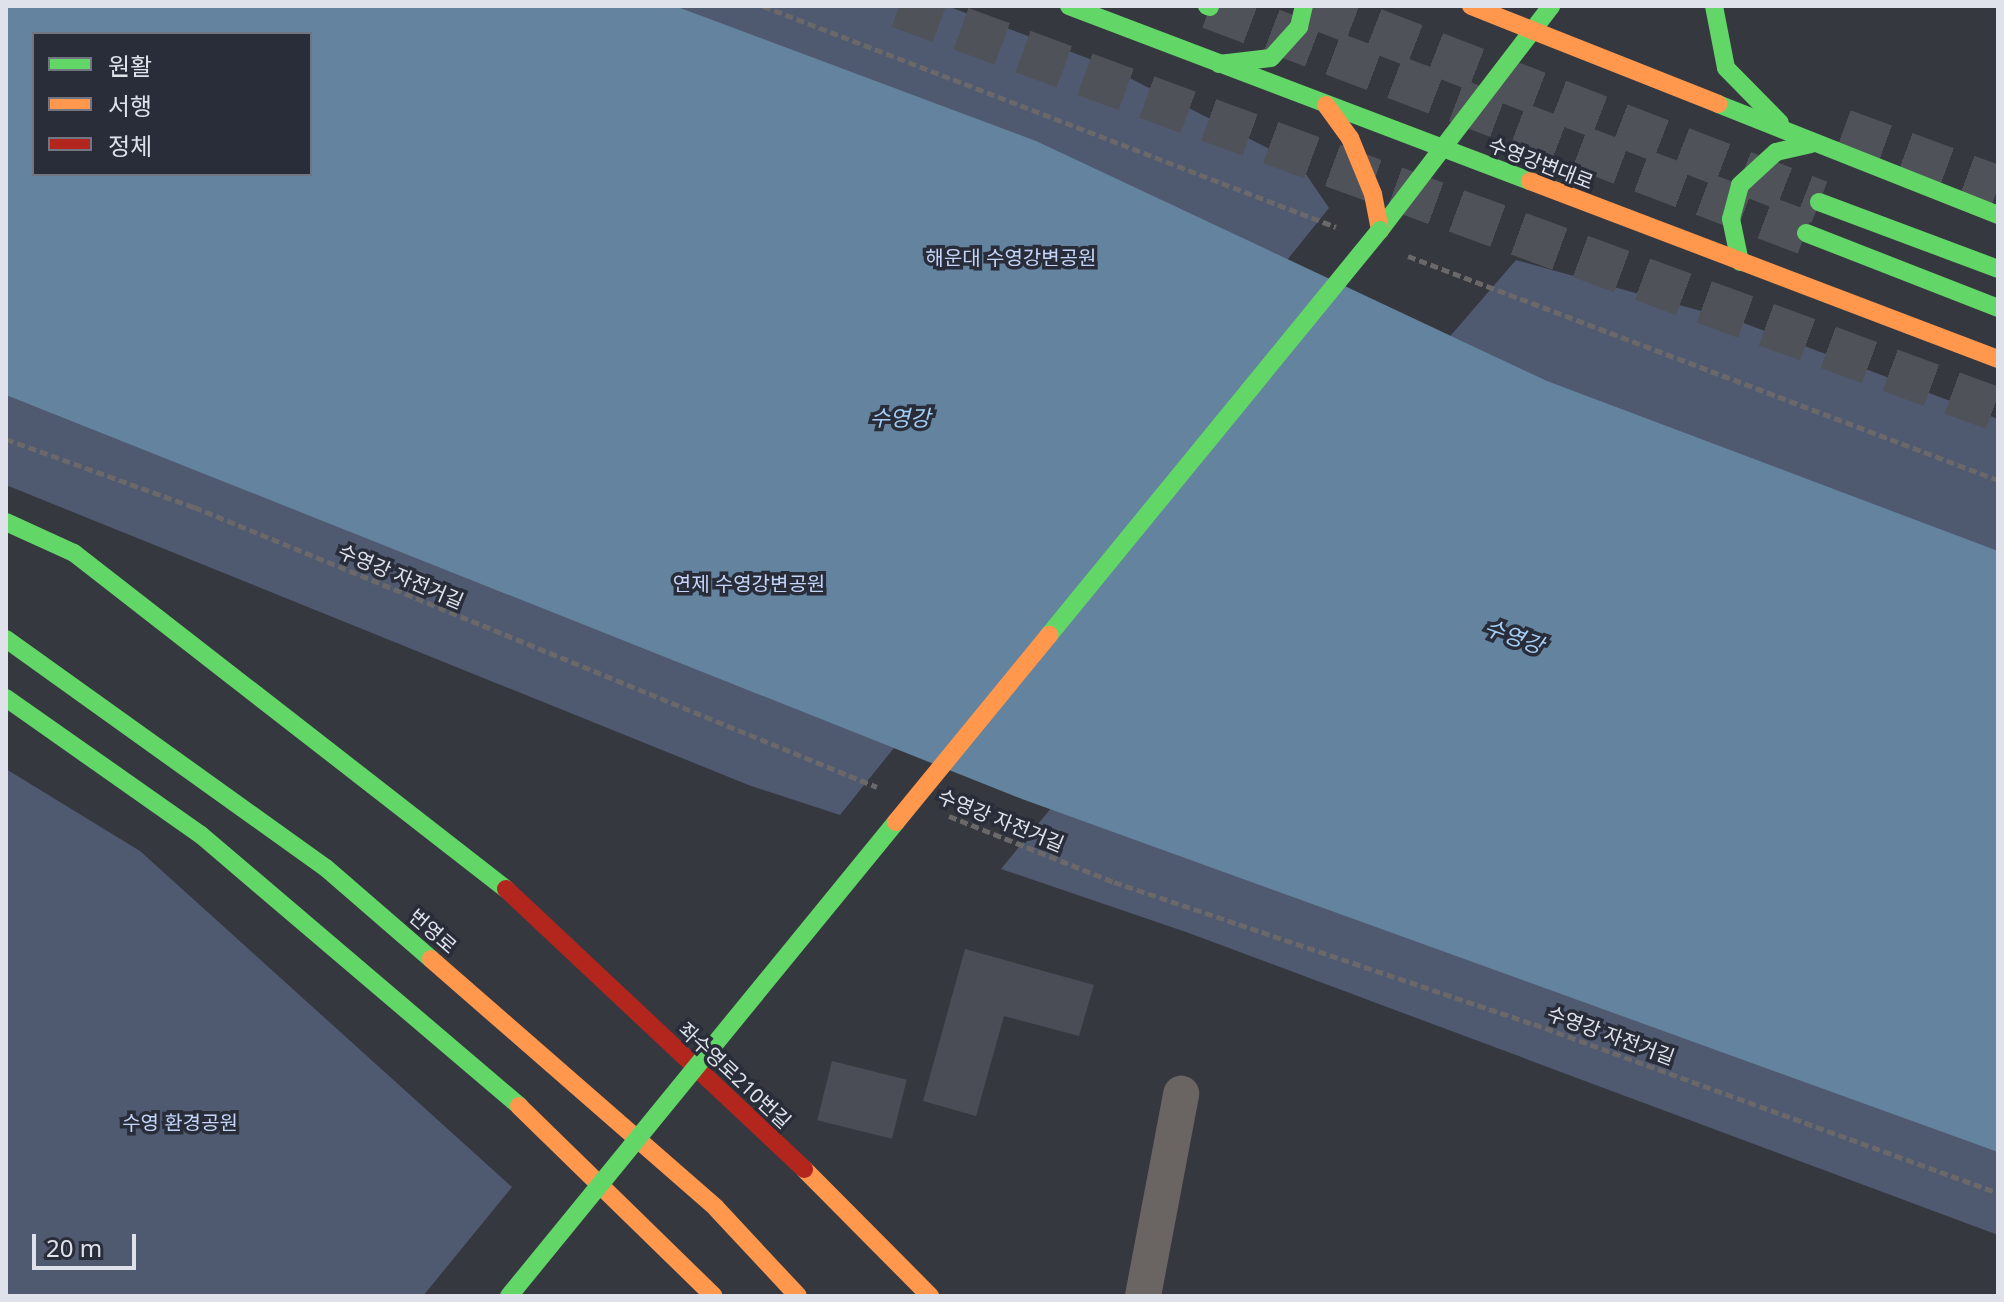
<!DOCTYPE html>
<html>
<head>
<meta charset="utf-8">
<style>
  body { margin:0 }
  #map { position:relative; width:2004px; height:1302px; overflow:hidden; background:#36383f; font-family:"Noto Sans","Noto Sans KR",sans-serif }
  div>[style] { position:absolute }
  .green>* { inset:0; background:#4f5970 }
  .water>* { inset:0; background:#64839e }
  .building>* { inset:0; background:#4a4d56; transform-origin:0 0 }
  .secondary-tunnel>* { height:44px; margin-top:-22px; transform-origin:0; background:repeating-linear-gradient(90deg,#4f5259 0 44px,transparent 0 66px) }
  .highway-tunnel>* { height:44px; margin-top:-22px; transform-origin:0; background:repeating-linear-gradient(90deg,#4f5259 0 44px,transparent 0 66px) }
  .path>* { height:5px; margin-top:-2.5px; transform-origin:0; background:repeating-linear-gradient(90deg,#6a6868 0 8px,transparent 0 12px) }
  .street>* { height:36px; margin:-18px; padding:0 18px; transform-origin:18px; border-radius:18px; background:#6a6463 }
  .fast>* { height:18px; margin:-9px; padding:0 9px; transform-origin:9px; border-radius:9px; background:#63d668 }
  .slow>* { height:18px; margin:-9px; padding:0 9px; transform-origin:9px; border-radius:9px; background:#ff974d }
  .jam>* { height:18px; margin:-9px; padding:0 9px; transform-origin:9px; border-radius:9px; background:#b3261e }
  .fast-bridge>* { height:18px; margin:-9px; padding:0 9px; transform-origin:9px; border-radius:9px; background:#63d668 }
  .slow-bridge>* { height:18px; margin:-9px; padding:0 9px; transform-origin:9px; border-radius:9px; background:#ff974d }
  span { translate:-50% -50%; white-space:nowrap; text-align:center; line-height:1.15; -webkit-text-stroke:7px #282d39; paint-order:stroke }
  .street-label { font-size:20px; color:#dfe2ea }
  .park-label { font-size:20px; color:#c5d5f9 }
  .water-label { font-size:22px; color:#a5cff6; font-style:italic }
  .frame { position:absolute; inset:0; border:8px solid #dfe2ea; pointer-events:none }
  .legend { position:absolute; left:32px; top:32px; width:280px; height:144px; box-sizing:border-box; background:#282d39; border:2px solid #717580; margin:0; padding:10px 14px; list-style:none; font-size:24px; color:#dfe2ea }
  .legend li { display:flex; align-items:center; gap:16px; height:40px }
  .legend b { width:40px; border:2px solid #717580 }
  .scale { position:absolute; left:32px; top:1234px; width:104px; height:36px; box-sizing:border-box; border:4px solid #dfe2ea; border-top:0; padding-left:10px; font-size:24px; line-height:28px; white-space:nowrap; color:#dfe2ea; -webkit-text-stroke:6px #282d39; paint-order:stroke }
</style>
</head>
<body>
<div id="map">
  <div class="green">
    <div style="clip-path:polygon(evenodd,6px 6px,947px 6px,1098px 62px,1299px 164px,1329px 208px,840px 815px,751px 786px,6px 485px,6px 6px,34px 34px,310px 34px,310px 174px,34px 174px,34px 34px)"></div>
    <div style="clip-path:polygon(1516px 260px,1741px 322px,1998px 419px,1998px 1235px,1186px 932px,1001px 869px,1234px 586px)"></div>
    <div style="clip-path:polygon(6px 769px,140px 851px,512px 1187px,423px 1296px,6px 1296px)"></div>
  </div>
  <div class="water">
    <div style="clip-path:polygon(evenodd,6px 6px,675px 6px,1036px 141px,1547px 381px,1998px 551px,1998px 1152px,1022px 799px,6px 395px,6px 6px,34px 34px,310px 34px,310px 174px,34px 174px,34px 34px)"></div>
  </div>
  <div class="building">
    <div style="clip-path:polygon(965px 949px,1094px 985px,1079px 1036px,1004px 1016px,976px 1116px,923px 1101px)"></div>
    <div style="left:832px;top:1061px;width:77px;height:61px;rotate:14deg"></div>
  </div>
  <div class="secondary-tunnel">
    <div style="left:1312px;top:6px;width:544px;rotate:21.14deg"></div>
    <div style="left:1210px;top:7px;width:637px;rotate:20.77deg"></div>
  </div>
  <div class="highway-tunnel">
    <div style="left:899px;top:6px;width:1171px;rotate:20.18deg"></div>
    <div style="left:1843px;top:131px;width:165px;rotate:20.2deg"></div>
  </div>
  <div class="path">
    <div style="left:763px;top:6px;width:614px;rotate:21.09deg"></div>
    <div style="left:1408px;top:256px;width:631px;rotate:20.79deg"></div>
    <div style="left:6px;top:439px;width:200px;rotate:19.9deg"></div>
    <div style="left:194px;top:507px;width:738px;rotate:22.29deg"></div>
    <div style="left:949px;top:816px;width:178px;rotate:21.8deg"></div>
    <div style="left:1114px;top:882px;width:443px;rotate:18.7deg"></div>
    <div style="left:1534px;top:1024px;width:494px;rotate:20deg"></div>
  </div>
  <div class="street">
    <div style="left:1143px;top:1296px;width:206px;rotate:-79.3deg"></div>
  </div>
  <div class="fast">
    <div style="left:1069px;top:6px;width:493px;rotate:20.8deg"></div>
    <div style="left:1207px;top:6px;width:3px;rotate:18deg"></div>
    <div style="left:1714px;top:6px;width:63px;rotate:79deg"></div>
    <div style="left:1726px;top:68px;width:77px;rotate:45.5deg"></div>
    <div style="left:1219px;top:64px;width:52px;rotate:-6.6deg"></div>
    <div style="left:1271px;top:58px;width:42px;rotate:-47.9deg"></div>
    <div style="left:1299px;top:27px;width:22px;rotate:-77deg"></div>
    <div style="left:1718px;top:104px;width:301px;rotate:21.6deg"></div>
    <div style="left:1819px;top:202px;width:191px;rotate:20.5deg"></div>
    <div style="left:1380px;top:230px;width:282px;rotate:-52.6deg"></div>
    <div style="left:1806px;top:233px;width:206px;rotate:21.3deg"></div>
    <div style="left:1740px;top:262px;width:44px;rotate:-101.8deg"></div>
    <div style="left:1731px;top:219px;width:35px;rotate:-75deg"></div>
    <div style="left:1740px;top:185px;width:49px;rotate:-42.5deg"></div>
    <div style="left:1776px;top:152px;width:35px;rotate:-13deg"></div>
    <div style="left:6px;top:522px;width:75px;rotate:24.5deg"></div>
    <div style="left:74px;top:553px;width:547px;rotate:37.87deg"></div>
    <div style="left:6px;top:639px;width:393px;rotate:35.6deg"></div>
    <div style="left:326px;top:868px;width:139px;rotate:40.9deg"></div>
    <div style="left:6px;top:698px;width:238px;rotate:35.1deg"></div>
    <div style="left:201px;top:835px;width:418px;rotate:40.4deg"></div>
  </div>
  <div class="slow">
    <div style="left:1471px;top:6px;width:266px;rotate:21.6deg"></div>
    <div style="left:1326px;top:105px;width:41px;rotate:54deg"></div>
    <div style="left:1350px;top:138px;width:61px;rotate:67.7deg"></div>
    <div style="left:1373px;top:194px;width:37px;rotate:79deg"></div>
    <div style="left:1530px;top:181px;width:501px;rotate:20.82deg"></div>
    <div style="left:431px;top:959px;width:378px;rotate:41.1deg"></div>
    <div style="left:716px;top:1208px;width:120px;rotate:47deg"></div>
    <div style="left:519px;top:1106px;width:272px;rotate:44.3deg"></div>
    <div style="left:804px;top:1169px;width:179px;rotate:45.2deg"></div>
  </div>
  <div class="jam">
    <div style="left:506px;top:889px;width:409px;rotate:43.2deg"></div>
  </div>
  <div class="fast-bridge">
    <div style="left:1049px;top:635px;width:523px;rotate:-50.74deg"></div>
    <div style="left:509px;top:1296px;width:612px;rotate:-50.77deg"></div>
  </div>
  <div class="slow-bridge">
    <div style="left:896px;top:822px;width:242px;rotate:-50.7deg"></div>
  </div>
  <div class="street-label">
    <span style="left:1541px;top:163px;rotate:21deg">수영강변대로</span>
    <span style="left:401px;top:576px;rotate:23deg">수영강 자전거길</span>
    <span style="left:1001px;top:820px;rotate:22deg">수영강 자전거길</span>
    <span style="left:433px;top:931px;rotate:41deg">번영로</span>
    <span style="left:1611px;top:1035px;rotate:20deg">수영강 자전거길</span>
    <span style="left:735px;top:1075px;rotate:43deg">좌수영로210번길</span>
  </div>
  <div class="park-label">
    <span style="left:1011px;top:257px">해운대 수영강변공원</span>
    <span style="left:749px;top:583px">연제 수영강변공원</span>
    <span style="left:180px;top:1122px">수영 환경공원</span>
  </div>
  <div class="water-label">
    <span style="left:900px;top:418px">수영강</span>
    <span style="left:1514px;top:636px;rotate:20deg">수영강</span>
  </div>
  <div class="frame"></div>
  <ul class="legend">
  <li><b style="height:10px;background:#63d668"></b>원활</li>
  <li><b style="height:10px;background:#ff974d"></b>서행</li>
  <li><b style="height:10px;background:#b3261e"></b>정체</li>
  </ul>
  <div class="scale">20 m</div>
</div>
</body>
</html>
